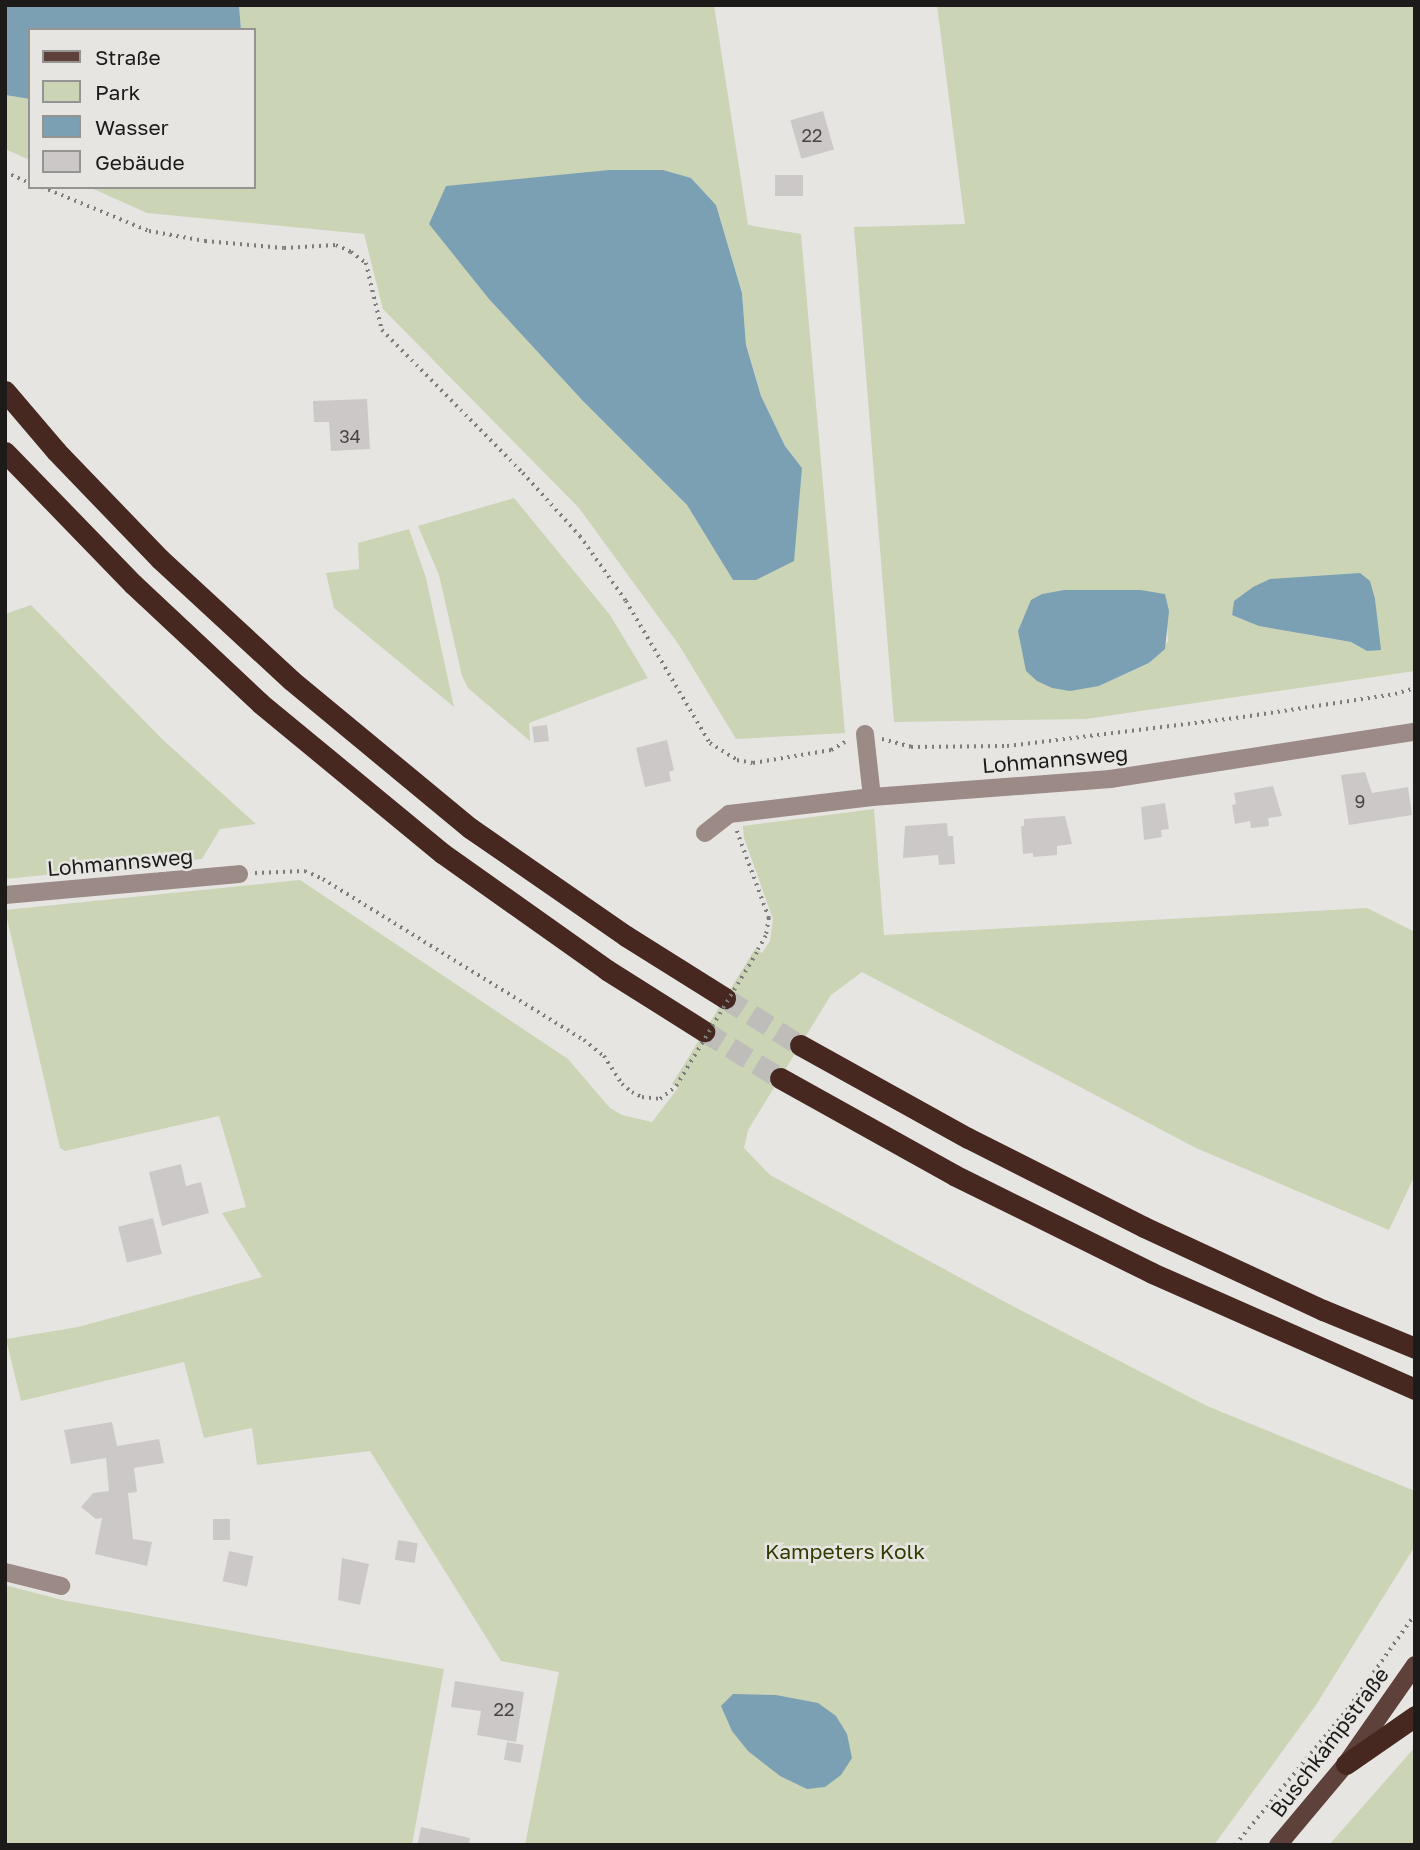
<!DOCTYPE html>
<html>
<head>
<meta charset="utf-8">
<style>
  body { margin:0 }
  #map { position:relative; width:1420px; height:1850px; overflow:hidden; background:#e7e5e2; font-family:"Golos Text",sans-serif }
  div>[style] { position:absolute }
  .green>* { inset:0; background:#cbd4b5 }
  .water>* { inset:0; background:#7ca0b3 }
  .building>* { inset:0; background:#ccc8c7; transform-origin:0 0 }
  .highway-tunnel>* { height:21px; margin-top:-10.5px; transform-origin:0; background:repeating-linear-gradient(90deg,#bebdba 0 21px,transparent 0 31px) }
  .path>* { height:3.5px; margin-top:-1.75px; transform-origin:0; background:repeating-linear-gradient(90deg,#7d7c7a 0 2px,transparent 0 7px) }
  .minor>* { height:18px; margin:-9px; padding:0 9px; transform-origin:9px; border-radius:9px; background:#9b8a86 }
  .major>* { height:18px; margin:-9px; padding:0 9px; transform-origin:9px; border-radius:9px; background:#5d413a }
  .highway>* { height:21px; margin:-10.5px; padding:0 10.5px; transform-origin:10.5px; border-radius:10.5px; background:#462820 }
  .path-bridge>* { height:3.5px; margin-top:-1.75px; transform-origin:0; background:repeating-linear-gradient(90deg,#7d7c7a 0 2px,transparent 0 7px) }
  span { translate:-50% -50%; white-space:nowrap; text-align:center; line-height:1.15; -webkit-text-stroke:5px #e7e5e2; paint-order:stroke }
  .number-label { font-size:18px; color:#484645 }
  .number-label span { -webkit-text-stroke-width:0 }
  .street-label { font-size:21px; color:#1c1b1a }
  .park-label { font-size:21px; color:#323c01 }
  .frame { position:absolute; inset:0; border:7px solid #1c1b1a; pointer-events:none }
  .legend { position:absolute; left:28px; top:28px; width:228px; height:161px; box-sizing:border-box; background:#e7e5e2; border:2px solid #969492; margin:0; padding:9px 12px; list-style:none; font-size:21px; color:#1c1b1a }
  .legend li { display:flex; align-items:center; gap:14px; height:35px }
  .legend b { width:35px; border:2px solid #969492 }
</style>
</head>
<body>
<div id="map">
  <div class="green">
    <div style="clip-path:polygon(evenodd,239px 5px,714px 5px,748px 225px,801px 234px,845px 733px,736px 739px,679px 645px,579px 508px,383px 309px,364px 234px,147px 213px,89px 187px,254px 187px,254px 30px,241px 30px,239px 5px,609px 170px,691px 178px,716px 205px,742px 293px,746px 345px,761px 396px,785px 446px,802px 468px,733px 580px,687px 505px,582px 400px,489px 299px,609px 170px)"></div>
    <div style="clip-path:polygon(evenodd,937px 5px,1415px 5px,1415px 671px,1086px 719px,894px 722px,854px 227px,965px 224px,937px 5px,1359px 573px,1375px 599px,1376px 616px,1367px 651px,1351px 642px,1308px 635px,1232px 615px,1234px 602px,1359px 573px,937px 5px,1065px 590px,1141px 590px,1165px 594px,1168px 641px,1150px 663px,1099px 686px,1042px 594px,1065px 590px)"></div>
    <div style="clip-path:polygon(5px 95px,30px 99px,30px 160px,5px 149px)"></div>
    <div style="clip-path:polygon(514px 498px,610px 615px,648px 678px,529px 723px,530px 741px,468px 688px,462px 676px,439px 575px,418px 526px)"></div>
    <div style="clip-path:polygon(409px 529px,426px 578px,454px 707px,334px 608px,326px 573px,359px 569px,358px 543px)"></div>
    <div style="clip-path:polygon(31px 605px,162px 739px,256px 824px,220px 829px,202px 859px,5px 879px,5px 614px)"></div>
    <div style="clip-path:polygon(874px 809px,884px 935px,1367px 908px,1415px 932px,1415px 1175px,1389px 1230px,1196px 1148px,862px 972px,831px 995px,748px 1130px,744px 1148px,770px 1175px,1007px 1303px,1207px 1406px,1415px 1491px,1415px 1546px,1316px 1705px,1214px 1845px,525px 1845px,559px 1672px,501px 1661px,370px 1451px,257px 1465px,252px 1428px,204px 1438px,184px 1362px,21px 1401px,6px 1339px,78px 1327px,262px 1277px,222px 1213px,246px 1207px,219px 1116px,65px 1151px,60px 1148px,5px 910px,300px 880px,568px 1059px,610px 1108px,622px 1115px,652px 1122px,678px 1088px,672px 1084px,755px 949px,762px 953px,770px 941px,773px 919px,744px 838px,743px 826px)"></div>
    <div style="clip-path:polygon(5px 1585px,62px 1600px,444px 1669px,412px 1845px,5px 1845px)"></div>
    <div style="clip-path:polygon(1415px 1747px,1415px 1845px,1329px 1845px)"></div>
  </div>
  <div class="water">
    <div style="clip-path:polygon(5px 5px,239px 5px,241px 30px,30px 30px,30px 99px,5px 95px)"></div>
    <div style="clip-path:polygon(609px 170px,663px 170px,691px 178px,716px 205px,742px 293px,746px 345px,761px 396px,785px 446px,802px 468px,794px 561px,756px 580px,733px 580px,687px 505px,582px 400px,489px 299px,429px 224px,446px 186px)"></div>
    <div style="clip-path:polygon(1360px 573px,1370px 581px,1375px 599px,1381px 650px,1367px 651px,1351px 642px,1259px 626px,1232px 615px,1234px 601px,1253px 587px,1270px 579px)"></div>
    <div style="clip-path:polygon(1064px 590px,1141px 590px,1165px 594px,1169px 611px,1165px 649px,1149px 663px,1099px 686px,1070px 691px,1052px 688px,1037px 681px,1026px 671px,1018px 631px,1031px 600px,1042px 594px)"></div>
    <div style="clip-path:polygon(733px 1694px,776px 1695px,818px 1703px,836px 1716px,847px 1734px,852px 1758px,841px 1775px,825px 1787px,807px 1789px,780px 1776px,748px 1751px,732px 1731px,721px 1706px)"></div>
  </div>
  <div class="building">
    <div style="left:823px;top:111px;width:40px;height:34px;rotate:74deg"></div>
    <div style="left:775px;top:175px;width:28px;height:21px"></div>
    <div style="clip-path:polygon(367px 399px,370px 449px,331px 451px,329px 422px,314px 422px,313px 401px)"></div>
    <div style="left:547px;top:725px;width:16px;height:15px;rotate:83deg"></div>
    <div style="clip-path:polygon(667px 740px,674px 770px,669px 772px,671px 781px,645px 787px,636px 748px)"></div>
    <div style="clip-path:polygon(1365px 772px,1372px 793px,1408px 787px,1412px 815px,1349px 825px,1341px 775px)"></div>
    <div style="clip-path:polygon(1273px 786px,1282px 816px,1268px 818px,1269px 826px,1261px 827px,1251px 828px,1250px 821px,1235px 824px,1232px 805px,1236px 804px,1234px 793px)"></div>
    <div style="clip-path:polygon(1165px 803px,1169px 829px,1161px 830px,1162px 837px,1144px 840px,1141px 807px)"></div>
    <div style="clip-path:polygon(1065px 816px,1072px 844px,1057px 846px,1057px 855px,1033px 857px,1033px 853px,1023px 854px,1021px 826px,1024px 826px,1024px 819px)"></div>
    <div style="clip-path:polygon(947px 823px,948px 836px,953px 836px,955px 864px,939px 865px,938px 855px,903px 858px,905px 826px)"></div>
    <div style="clip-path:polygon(181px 1164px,186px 1186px,201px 1182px,209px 1213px,162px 1226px,149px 1172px)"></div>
    <div style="left:153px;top:1218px;width:37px;height:36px;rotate:76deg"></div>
    <div style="clip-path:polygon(112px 1422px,117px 1446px,159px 1439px,164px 1463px,134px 1468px,137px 1492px,128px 1493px,133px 1539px,152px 1542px,147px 1566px,95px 1554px,102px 1518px,96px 1519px,81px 1507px,93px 1493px,109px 1491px,106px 1458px,71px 1464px,64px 1430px)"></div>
    <div style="left:230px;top:1519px;width:21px;height:17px;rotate:90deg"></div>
    <div style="left:398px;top:1540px;width:20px;height:20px;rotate:9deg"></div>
    <div style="left:229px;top:1551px;width:25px;height:31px;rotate:12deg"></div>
    <div style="clip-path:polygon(342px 1558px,369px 1564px,360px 1605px,338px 1600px)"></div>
    <div style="clip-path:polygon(455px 1681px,524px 1692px,516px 1742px,477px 1735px,481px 1711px,451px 1707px)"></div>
    <div style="left:507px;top:1742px;width:17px;height:18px;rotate:10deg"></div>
    <div style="clip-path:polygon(421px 1827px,470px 1838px,469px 1845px,418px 1843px)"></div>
  </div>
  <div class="highway-tunnel">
    <div style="left:725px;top:998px;width:89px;rotate:32.1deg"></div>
    <div style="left:704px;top:1031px;width:89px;rotate:31.7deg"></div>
  </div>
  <div class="path">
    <div style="left:5px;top:172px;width:27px;rotate:24deg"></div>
    <div style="left:42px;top:187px;width:116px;rotate:22.4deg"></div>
    <div style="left:149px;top:231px;width:57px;rotate:10.1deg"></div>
    <div style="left:205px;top:241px;width:79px;rotate:5.1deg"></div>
    <div style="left:284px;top:248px;width:52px;rotate:-3.3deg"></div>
    <div style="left:336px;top:245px;width:17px;rotate:25deg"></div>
    <div style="left:351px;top:252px;width:19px;rotate:36deg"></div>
    <div style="left:366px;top:263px;width:69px;rotate:76.6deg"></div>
    <div style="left:382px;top:330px;width:201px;rotate:45.4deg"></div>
    <div style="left:523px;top:473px;width:85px;rotate:47.9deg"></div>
    <div style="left:580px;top:536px;width:80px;rotate:54.7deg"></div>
    <div style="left:626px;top:601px;width:165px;rotate:59.4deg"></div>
    <div style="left:710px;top:743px;width:32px;rotate:32deg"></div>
    <div style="left:737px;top:760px;width:16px;rotate:11deg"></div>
    <div style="left:753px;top:763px;width:79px;rotate:-9.5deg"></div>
    <div style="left:831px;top:750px;width:20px;rotate:-30deg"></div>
    <div style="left:882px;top:739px;width:30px;rotate:15deg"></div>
    <div style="left:911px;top:747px;width:96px;rotate:-0.6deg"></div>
    <div style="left:1007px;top:746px;width:238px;rotate:-7deg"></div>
    <div style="left:1243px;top:717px;width:154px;rotate:-8.6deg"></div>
    <div style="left:1395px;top:694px;width:21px;rotate:-17deg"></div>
    <div style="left:737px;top:831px;width:93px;rotate:69.8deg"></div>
    <div style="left:769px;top:918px;width:18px;rotate:99deg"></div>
    <div style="left:766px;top:936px;width:16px;rotate:120deg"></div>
    <div style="left:255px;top:873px;width:50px;rotate:-2.3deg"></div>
    <div style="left:305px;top:871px;width:20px;rotate:24deg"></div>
    <div style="left:323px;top:879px;width:307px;rotate:31.7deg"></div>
    <div style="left:584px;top:1040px;width:26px;rotate:39deg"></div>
    <div style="left:604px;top:1056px;width:33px;rotate:57deg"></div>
    <div style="left:622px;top:1084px;width:13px;rotate:39deg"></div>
    <div style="left:632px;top:1092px;width:11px;rotate:27deg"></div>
    <div style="left:642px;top:1097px;width:18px;rotate:6deg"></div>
    <div style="left:660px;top:1099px;width:21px;rotate:-39deg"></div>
    <div style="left:1235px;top:1845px;width:179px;rotate:-50.4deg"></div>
    <div style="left:1349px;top:1707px;width:114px;rotate:-54.6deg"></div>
  </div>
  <div class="minor">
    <div style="left:865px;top:734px;width:63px;rotate:83.7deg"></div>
    <div style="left:705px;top:833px;width:31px;rotate:-38deg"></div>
    <div style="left:729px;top:814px;width:144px;rotate:-6.8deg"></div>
    <div style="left:872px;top:797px;width:239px;rotate:-4.3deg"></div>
    <div style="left:1110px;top:779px;width:309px;rotate:-8.8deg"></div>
    <div style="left:5px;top:895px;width:235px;rotate:-5.1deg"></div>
    <div style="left:5px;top:1572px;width:58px;rotate:14deg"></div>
  </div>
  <div class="major">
    <div style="left:1278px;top:1845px;width:106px;rotate:-50deg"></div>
    <div style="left:1346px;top:1764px;width:121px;rotate:-55.1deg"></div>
  </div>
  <div class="highway">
    <div style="left:5px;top:391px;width:79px;rotate:49.6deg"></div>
    <div style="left:56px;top:451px;width:150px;rotate:46.1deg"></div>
    <div style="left:160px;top:559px;width:178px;rotate:42.7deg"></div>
    <div style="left:291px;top:680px;width:232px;rotate:39.6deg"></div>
    <div style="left:470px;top:828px;width:190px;rotate:34.7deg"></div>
    <div style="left:626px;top:936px;width:117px;rotate:32.1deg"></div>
    <div style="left:5px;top:452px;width:184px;rotate:45.9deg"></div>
    <div style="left:133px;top:584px;width:174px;rotate:43.1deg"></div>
    <div style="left:260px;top:703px;width:236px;rotate:39.5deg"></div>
    <div style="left:442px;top:853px;width:202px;rotate:35.3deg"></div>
    <div style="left:607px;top:970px;width:115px;rotate:32.2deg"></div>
    <div style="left:800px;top:1045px;width:192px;rotate:29deg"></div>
    <div style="left:968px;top:1138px;width:197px;rotate:26.8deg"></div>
    <div style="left:1144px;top:1227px;width:197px;rotate:24.9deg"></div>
    <div style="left:1323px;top:1310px;width:100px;rotate:22.4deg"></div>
    <div style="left:780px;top:1078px;width:199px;rotate:29.1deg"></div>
    <div style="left:954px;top:1175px;width:221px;rotate:26.3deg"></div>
    <div style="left:1152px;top:1273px;width:287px;rotate:23.8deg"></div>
    <div style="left:1346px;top:1764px;width:84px;rotate:-34.8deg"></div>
  </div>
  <div class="path-bridge">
    <div style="left:676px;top:1086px;width:159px;rotate:-58.9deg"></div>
  </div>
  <div class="number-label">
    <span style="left:812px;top:135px">22</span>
    <span style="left:350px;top:436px">34</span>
    <span style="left:1360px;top:801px">9</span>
    <span style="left:504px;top:1709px">22</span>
  </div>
  <div class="street-label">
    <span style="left:1055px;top:759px;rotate:-5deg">Lohmannsweg</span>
    <span style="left:120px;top:862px;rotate:-5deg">Lohmannsweg</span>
    <span style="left:1329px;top:1742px;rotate:-53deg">Buschkampstraße</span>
  </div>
  <div class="park-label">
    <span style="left:845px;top:1551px">Kampeters Kolk</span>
  </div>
  <div class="frame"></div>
  <ul class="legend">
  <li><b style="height:9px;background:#5d413a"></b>Straße</li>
  <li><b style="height:19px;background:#cbd4b5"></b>Park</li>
  <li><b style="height:19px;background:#7ca0b3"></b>Wasser</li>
  <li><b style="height:19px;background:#ccc8c7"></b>Gebäude</li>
  </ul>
</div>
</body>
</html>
